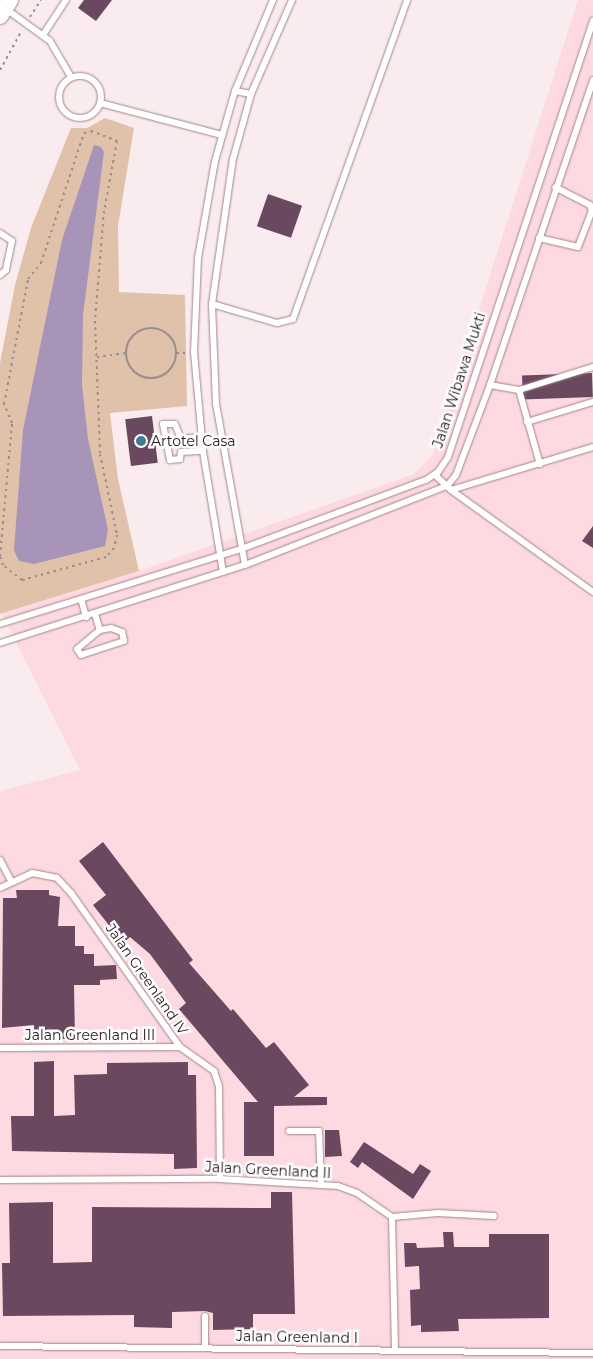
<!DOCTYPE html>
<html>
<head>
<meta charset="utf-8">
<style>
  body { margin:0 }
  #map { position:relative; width:593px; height:1359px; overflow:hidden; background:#faecee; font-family:Montserrat,sans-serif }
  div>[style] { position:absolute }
  .built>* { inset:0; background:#fddae1 }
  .green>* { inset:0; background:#e0c1a9 }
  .water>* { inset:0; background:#a894b9 }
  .building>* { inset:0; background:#694860; transform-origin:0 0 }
  .path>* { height:2px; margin-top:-1px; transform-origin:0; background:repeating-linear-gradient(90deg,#9a8d8f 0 2.5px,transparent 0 6.5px) }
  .path>.ring { margin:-1px; padding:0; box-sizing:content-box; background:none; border:2px solid #9a8d8f; border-radius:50% }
  .roads { filter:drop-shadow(0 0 1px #a4848a) drop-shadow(0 0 1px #a4848a) }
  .service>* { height:6px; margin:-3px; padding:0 3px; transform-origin:3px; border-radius:3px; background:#fff }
  .service>.ring { margin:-3px; padding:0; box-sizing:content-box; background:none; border:6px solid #fff; border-radius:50% }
  .tertiary>* { height:16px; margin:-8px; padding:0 8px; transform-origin:8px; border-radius:8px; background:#fff }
  .dots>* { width:14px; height:14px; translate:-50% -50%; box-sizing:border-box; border:2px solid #fdfdfd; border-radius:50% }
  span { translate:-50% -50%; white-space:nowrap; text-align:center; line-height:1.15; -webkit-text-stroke:5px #fdfdfd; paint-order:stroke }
  .street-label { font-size:14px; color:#25191b }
  .poi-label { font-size:14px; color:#25191b }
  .left { translate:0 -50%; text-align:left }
</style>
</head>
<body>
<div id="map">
  <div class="built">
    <div style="clip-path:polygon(578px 0,593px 0,593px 1359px,0 1359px,0 791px,80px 770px,2px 614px,139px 571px,414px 474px,432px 456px)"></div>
  </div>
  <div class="green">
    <div style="clip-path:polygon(105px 118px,134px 128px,118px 226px,119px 292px,185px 295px,187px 406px,110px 413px,118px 479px,139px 571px,0 614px,0 363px,15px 285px,31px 228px,71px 128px,87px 128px)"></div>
  </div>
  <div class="water">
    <div style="clip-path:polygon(94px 145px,101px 147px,104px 152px,83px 315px,82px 385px,88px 439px,108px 530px,105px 546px,34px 564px,19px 561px,14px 550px,23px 430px,62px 240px)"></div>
  </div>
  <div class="building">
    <div style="clip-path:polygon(84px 0,112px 0,96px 21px,78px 8px)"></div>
    <div style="left:268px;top:194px;width:36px;height:34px;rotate:19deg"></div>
    <div style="left:592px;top:373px;width:24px;height:70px;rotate:88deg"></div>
    <div style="left:152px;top:416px;width:47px;height:27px;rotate:83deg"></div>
    <div style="clip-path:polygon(593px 526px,593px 548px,582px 541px)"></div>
    <div style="clip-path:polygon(103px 842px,193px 960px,189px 963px,231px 1011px,233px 1009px,266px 1048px,274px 1042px,309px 1085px,294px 1097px,327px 1097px,327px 1105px,274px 1106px,274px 1156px,244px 1156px,244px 1102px,258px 1102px,179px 1009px,186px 1003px,150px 954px,130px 937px,123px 943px,93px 905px,106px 895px,79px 861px)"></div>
    <div style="clip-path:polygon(16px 890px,49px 890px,49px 895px,60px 897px,58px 926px,75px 926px,75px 946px,84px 946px,84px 954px,94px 954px,94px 966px,116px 965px,117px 979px,100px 980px,100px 985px,74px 985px,75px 1039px,35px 1039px,34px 1025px,2px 1028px,3px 898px,17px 898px)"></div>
    <div style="clip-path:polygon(54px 1061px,54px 1116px,75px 1115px,74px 1075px,107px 1074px,107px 1063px,188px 1062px,188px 1075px,196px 1075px,197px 1168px,174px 1169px,174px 1154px,12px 1151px,11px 1116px,34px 1116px,34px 1062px)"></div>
    <div style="clip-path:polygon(325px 1130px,339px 1130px,342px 1156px,325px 1157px)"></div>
    <div style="clip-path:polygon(364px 1142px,413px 1174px,420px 1164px,431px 1171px,413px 1199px,362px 1162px,358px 1168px,350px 1162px)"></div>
    <div style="clip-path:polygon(271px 1192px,292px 1192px,295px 1314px,253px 1314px,253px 1329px,213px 1330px,213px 1313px,205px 1311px,172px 1312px,172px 1328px,134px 1327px,134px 1315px,3px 1316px,2px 1263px,10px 1263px,9px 1203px,53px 1202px,53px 1263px,92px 1262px,92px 1207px,271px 1208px)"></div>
    <div style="clip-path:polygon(443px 1232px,453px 1232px,454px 1247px,489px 1247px,489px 1234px,549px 1234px,549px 1318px,458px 1319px,459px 1331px,421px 1332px,421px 1325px,411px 1326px,410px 1290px,420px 1289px,419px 1266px,405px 1267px,404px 1243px,416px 1243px,417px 1248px,444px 1247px)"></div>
  </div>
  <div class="path">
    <div style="left:30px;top:17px;width:20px;rotate:-57deg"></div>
    <div style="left:0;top:70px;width:43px;rotate:-61.1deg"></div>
    <div style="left:91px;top:131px;width:28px;rotate:21deg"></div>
    <div style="left:117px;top:141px;width:71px;rotate:100.5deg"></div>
    <div style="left:104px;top:211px;width:110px;rotate:94.7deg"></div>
    <div style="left:95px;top:321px;width:133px;rotate:87.8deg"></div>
    <div style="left:100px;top:454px;width:83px;rotate:78.1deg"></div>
    <div style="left:117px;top:535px;width:13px;rotate:103deg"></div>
    <div style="left:114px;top:548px;width:12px;rotate:132deg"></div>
    <div style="left:106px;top:557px;width:87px;rotate:164.7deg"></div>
    <div style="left:22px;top:580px;width:24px;rotate:-142deg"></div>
    <div style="left:3px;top:565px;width:9px;rotate:-108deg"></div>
    <div style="left:0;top:556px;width:134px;rotate:-84.8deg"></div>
    <div style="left:12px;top:423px;width:21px;rotate:-113deg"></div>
    <div style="left:4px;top:404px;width:127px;rotate:-79.1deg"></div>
    <div style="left:28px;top:279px;width:21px;rotate:-51deg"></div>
    <div style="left:41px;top:263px;width:137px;rotate:-71.7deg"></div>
    <div style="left:84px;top:133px;width:7px;rotate:-16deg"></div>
    <div class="ring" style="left:126px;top:328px;width:48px;height:48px"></div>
    <div style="left:176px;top:353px;width:11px"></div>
    <div style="left:97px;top:357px;width:29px;rotate:-8deg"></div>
  </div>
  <div class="roads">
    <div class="service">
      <div style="left:6px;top:9px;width:54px;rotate:36deg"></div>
      <div style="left:50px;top:41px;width:42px;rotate:59.7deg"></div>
      <div style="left:43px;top:35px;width:42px;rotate:-56.7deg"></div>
      <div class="ring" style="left:59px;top:76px;width:36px;height:36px"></div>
      <div style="left:235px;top:91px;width:16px;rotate:11deg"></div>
      <div style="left:100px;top:103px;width:126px;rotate:14.7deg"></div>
      <div style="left:0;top:233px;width:14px;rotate:34deg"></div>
      <div style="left:12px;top:241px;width:30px;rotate:102deg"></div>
      <div style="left:6px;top:270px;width:8px;rotate:140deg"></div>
      <div style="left:539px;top:238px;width:40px;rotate:13deg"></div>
      <div style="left:578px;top:247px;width:39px;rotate:-69deg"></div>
      <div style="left:592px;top:211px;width:6px;rotate:-108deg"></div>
      <div style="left:590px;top:205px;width:39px;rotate:-153deg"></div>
      <div style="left:212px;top:304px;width:68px;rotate:16.3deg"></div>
      <div style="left:277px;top:323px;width:16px;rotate:-14deg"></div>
      <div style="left:293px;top:319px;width:339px;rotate:-70.3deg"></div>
      <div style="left:490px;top:385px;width:29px;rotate:10deg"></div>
      <div style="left:519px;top:390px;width:77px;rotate:-17.3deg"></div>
      <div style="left:519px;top:390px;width:77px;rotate:74.2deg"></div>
      <div style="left:527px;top:422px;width:69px;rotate:-16.9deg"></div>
      <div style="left:202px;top:437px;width:21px;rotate:175deg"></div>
      <div style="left:181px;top:439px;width:16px;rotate:-112deg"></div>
      <div style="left:175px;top:424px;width:12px;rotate:180deg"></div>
      <div style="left:163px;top:424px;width:37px;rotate:79deg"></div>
      <div style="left:170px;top:460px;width:10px;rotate:-6deg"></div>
      <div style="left:180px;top:459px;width:7px;rotate:-82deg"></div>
      <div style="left:181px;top:452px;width:22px;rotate:-3deg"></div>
      <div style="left:435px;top:475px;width:22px;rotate:43deg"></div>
      <div style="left:451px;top:490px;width:175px;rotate:35.7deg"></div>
      <div style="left:451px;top:490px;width:148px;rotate:-16.8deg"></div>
      <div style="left:245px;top:565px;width:164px;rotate:-100.2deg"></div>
      <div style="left:216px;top:404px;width:100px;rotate:-92.3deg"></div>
      <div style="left:212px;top:304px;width:147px;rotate:-81.8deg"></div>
      <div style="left:233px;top:159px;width:67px;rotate:-74.5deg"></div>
      <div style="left:251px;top:94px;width:103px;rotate:-66.4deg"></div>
      <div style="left:223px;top:572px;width:123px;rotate:-99.4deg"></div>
      <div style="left:203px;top:451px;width:98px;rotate:-95.2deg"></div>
      <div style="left:194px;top:353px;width:95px;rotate:-87.6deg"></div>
      <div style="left:198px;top:258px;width:98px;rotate:-80.1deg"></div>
      <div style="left:215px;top:161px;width:73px;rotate:-74.1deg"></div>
      <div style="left:235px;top:91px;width:99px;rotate:-67.3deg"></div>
      <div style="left:81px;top:599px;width:19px;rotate:74deg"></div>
      <div style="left:95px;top:614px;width:17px;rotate:73deg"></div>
      <div style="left:100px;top:630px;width:11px;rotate:-10deg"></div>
      <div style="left:111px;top:628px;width:12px;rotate:20deg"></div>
      <div style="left:122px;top:632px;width:9px;rotate:77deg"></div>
      <div style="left:124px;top:641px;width:45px;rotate:162deg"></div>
      <div style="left:81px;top:655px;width:7px;rotate:-124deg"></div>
      <div style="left:77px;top:649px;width:30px;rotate:-40deg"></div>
      <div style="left:0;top:624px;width:252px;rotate:-17.3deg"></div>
      <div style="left:241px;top:549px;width:197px;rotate:-20.5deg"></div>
      <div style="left:426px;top:480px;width:14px;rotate:-34deg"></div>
      <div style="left:438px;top:472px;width:18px;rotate:-56deg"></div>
      <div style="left:448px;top:457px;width:460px;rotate:-71.6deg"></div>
      <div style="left:0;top:643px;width:257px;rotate:-17.7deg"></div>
      <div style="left:245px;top:565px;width:217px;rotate:-21.4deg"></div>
      <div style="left:447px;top:486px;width:14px;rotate:-51deg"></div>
      <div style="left:456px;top:475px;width:96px;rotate:-69.3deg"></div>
      <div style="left:490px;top:385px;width:322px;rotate:-71.3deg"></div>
      <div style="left:0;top:860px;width:24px;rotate:62deg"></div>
      <div style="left:0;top:888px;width:35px;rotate:-25deg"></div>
      <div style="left:32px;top:873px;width:25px;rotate:11deg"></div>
      <div style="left:57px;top:878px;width:21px;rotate:47deg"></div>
      <div style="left:71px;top:893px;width:189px;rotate:54.7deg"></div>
      <div style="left:180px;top:1047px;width:42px;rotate:35.2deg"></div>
      <div style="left:214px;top:1071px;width:16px;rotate:72deg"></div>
      <div style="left:219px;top:1086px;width:93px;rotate:89.4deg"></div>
      <div style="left:0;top:1048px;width:180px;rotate:-0.3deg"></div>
      <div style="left:289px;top:1131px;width:30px"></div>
      <div style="left:319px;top:1131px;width:53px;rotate:87.8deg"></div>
      <div style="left:0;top:1180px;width:220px;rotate:-0.3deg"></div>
      <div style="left:220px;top:1179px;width:118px;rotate:3.4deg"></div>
      <div style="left:338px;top:1186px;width:20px;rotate:20deg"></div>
      <div style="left:357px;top:1193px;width:42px;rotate:34.4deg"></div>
      <div style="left:392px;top:1217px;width:133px;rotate:88.7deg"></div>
      <div style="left:392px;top:1217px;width:46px;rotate:-5deg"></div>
      <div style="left:438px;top:1213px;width:56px;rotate:3.1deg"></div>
      <div style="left:205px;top:1316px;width:32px;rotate:90deg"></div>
      <div style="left:0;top:1346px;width:593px;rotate:0.68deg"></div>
    </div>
    <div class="tertiary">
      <div style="left:0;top:16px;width:19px;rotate:-58deg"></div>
    </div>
  </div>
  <div class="dots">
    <div style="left:141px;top:441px;background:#407b93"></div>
  </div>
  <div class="street-label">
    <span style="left:459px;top:380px;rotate:-72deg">Jalan Wibawa Mukti</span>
    <span style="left:147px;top:979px;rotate:55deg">Jalan Greenland IV</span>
    <span style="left:90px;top:1035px">Jalan Greenland III</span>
    <span style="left:268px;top:1170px;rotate:3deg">Jalan Greenland II</span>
    <span style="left:297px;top:1337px;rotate:1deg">Jalan Greenland I</span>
  </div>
  <div class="poi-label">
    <span class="left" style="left:151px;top:441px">Artotel Casa</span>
  </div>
</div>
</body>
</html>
